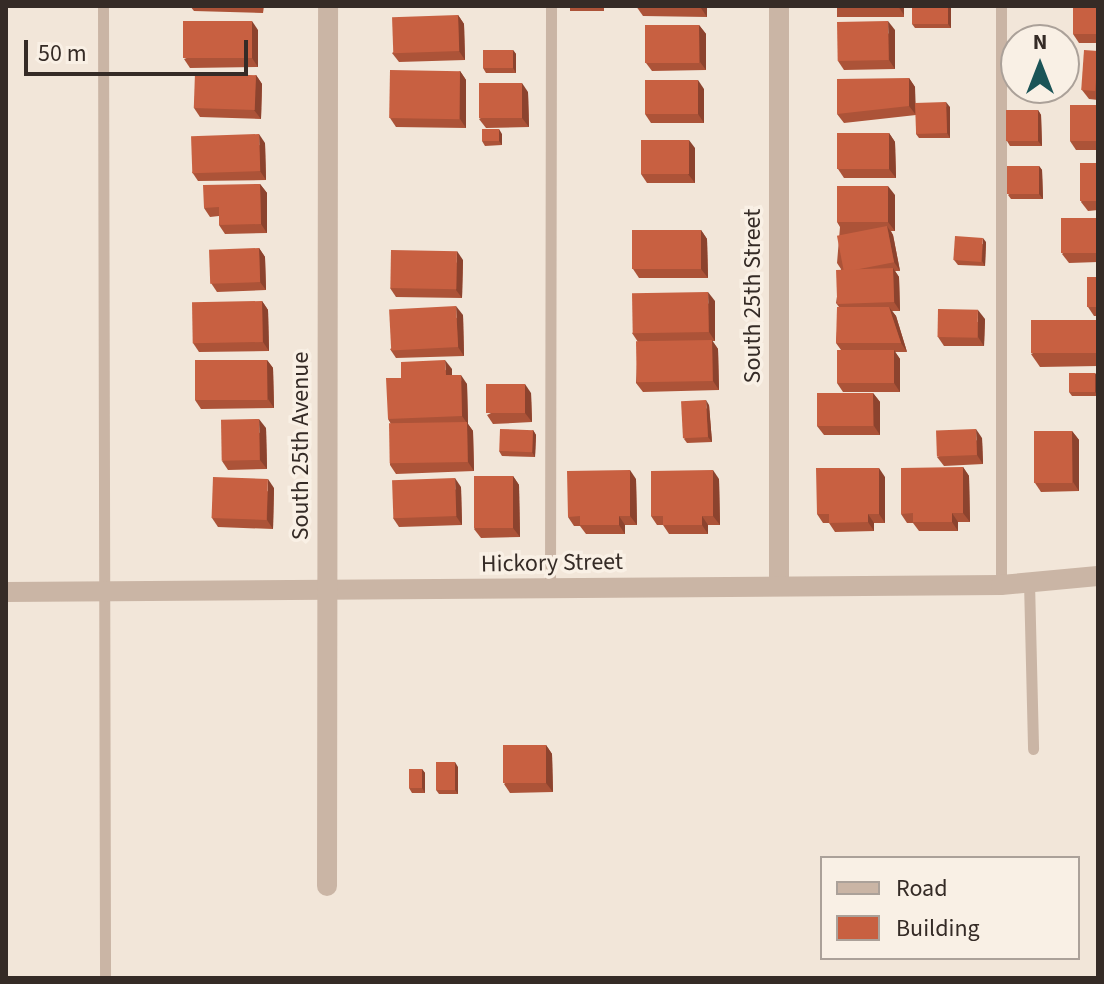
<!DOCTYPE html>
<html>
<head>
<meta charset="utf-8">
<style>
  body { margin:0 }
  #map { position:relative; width:1104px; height:984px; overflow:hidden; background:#f2e6d9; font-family:"Source Sans 3",sans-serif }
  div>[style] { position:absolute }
  .service>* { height:11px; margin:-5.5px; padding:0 5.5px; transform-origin:5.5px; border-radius:5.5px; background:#cab5a5 }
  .minor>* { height:20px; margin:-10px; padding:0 10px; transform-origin:10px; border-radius:10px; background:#cab5a5 }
  .wall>* { inset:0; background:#ac5338; transform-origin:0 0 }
  .shaded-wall>* { inset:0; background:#8c432e }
  .building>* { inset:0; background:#c86041; transform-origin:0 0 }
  span { translate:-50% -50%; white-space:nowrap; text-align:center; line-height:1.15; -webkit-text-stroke:7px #f9f0e5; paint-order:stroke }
  .street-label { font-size:24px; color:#352b26 }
  .frame { position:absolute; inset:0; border:8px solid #352b26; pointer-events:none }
  .legend { position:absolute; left:820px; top:856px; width:260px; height:104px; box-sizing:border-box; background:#f9f0e5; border:2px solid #aba199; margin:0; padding:10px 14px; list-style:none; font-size:24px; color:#352b26 }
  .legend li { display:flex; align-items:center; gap:16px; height:40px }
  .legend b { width:40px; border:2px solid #aba199 }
  .north { position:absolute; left:1000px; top:24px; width:80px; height:80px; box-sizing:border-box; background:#f9f0e5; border:2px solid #aba199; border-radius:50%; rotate:0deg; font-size:22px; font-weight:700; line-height:32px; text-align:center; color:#352b26 }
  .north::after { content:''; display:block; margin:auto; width:28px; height:36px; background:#1b5457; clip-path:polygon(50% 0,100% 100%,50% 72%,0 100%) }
  .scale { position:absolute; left:24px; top:40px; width:224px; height:36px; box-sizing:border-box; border:4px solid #352b26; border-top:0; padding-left:10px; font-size:24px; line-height:28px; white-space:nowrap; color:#352b26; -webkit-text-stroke:6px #f9f0e5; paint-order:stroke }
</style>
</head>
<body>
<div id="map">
  <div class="service">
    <div style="left:103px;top:6px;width:972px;rotate:89.88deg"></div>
    <div style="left:1001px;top:6px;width:579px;rotate:90deg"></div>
    <div style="left:1029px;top:582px;width:167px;rotate:88.6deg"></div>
    <div style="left:550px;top:588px;width:582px;rotate:-89.9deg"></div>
  </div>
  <div class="minor">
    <div style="left:779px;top:6px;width:580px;rotate:90deg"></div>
    <div style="left:6px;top:592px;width:995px;rotate:-0.4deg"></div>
    <div style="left:1001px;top:585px;width:97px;rotate:-5.3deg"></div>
    <div style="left:327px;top:886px;width:880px;rotate:-89.93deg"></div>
  </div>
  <div class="wall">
    <div style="clip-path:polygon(190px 6px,264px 6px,263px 13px,194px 11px)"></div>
    <div style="left:570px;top:6px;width:34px;height:5px"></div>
    <div style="clip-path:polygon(636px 6px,707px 6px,707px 17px,643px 16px)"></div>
    <div style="left:837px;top:6px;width:67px;height:11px"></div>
    <div style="clip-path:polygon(951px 6px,951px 28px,915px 28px,912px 24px)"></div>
    <div style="clip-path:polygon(1098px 6px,1098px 43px,1079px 43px,1073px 34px)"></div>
    <div style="clip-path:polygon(458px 15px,464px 24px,465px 60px,399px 62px,392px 53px)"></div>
    <div style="clip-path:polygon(699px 25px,706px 34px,706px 70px,652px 71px,646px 63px)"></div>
    <div style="clip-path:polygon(258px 30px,258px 67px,190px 68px,184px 59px)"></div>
    <div style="clip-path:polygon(895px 30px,895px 69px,844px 70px,838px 61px)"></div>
    <div style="clip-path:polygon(513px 50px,516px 54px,516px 73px,486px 73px,483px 68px)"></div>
    <div style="clip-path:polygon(1098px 51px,1098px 100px,1089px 99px,1082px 90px)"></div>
    <div style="clip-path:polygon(460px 71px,466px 80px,466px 128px,396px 127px,390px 118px)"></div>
    <div style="clip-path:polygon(256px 75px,262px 84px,261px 119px,200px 117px,194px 108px)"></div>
    <div style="clip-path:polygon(909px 78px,915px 87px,915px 103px,950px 107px,950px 138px,919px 138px,916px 134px,916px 115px,844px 123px,837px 114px)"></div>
    <div style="clip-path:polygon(704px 89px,704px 123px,651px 123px,645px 114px)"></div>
    <div style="clip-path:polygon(528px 92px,529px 127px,486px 128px,479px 119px)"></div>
    <div style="clip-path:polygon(1098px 105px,1098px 150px,1076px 150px,1070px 141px)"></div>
    <div style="clip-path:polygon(1038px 110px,1041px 115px,1042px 146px,1010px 146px,1007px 141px)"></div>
    <div style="clip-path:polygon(889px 133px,895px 142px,896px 178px,844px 178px,838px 169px)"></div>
    <div style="clip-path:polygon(502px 134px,502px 145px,485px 146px,482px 141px)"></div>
    <div style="clip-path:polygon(265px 143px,266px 180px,198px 181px,192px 172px)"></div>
    <div style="clip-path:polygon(695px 148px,695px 183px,647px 183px,641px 174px)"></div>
    <div style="clip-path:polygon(1098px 163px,1098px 210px,1088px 211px,1081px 202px)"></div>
    <div style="clip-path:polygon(1039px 166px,1042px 170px,1043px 199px,1011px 199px,1008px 195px)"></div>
    <div style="clip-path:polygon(260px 184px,267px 193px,267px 233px,225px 234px,219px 225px,219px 216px,210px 217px,204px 208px)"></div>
    <div style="clip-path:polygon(895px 195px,895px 231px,891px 231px,893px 235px,900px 271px,895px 271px,899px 277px,900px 311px,892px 311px,896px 316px,907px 352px,895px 352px,900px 359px,900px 392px,843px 392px,837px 383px,841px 350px,836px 343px,839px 307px,836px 303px,841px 269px,837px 263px,840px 227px,837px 222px)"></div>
    <div style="clip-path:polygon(1098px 218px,1098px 262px,1069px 263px,1062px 254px)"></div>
    <div style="clip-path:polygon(701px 230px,707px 239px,708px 278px,639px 278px,633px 269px)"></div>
    <div style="clip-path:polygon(986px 242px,985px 266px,958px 265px,954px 260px)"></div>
    <div style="clip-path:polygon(259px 248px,265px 257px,266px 290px,217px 292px,211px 283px)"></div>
    <div style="clip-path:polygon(463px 260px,462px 298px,396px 297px,390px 288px)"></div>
    <div style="clip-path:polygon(1098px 277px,1098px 316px,1094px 316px,1088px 307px)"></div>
    <div style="clip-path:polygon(262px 301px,268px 310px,269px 351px,199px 352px,193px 343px)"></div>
    <div style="clip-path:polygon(715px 301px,715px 341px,712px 341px,718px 349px,719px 390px,643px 392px,636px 383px,638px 342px,632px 333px)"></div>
    <div style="clip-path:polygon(463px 315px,464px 356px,396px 358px,390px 349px)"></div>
    <div style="clip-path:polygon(985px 319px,984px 346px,944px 346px,938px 337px)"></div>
    <div style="clip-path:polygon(1098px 320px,1098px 366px,1040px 367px,1031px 354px)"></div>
    <div style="clip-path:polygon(267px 360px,273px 368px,274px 408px,201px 409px,195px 400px)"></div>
    <div style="clip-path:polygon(452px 369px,452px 375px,467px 384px,468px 424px,473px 431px,474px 471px,396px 474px,390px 465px,391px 424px,388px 419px,401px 378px)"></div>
    <div style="clip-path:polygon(1095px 373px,1098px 378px,1098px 396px,1072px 396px,1069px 392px)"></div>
    <div style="clip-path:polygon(531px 393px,532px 422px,493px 424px,487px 415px)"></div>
    <div style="clip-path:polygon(873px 393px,880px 402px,880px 435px,824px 435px,817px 426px)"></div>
    <div style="clip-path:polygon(709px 405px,712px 442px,687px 443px,684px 439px)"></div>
    <div style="clip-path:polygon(266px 428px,267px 469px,228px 470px,222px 461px)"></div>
    <div style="clip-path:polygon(533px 430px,536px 435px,535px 457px,502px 456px,499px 451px)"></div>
    <div style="clip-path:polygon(1072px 431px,1079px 440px,1079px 491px,1041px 492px,1035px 483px)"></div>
    <div style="clip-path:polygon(982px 438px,983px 464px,944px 466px,937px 457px)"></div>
    <div style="clip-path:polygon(963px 467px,969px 476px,970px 522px,958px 522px,958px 531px,919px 531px,913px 523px,907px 523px,901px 514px)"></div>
    <div style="clip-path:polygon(513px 476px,519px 485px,520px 537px,481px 538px,474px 529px)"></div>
    <div style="clip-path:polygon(885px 477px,885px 523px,874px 523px,874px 531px,835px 532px,829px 523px,823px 523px,817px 514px)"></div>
    <div style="clip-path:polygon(636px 479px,637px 525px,625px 525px,625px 534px,586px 534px,580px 526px,574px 526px,568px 517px)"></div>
    <div style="clip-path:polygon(719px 479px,720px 525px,708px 525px,708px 534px,669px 534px,663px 525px,657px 525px,651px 516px)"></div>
    <div style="clip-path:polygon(461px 487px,462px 525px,399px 527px,393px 518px)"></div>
    <div style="clip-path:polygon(274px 488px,273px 529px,218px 527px,212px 518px)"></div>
    <div style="clip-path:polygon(546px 745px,552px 754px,553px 792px,510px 793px,504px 784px)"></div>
    <div style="clip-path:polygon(458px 767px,458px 794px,439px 794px,436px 790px)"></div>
    <div style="clip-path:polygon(422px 769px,425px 773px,425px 793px,412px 793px,409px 788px)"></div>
  </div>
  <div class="shaded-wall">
    <div style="clip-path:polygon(701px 6px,707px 6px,707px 17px,701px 8px)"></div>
    <div style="clip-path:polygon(898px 6px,904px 6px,904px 15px)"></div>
    <div style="clip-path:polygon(948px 6px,951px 6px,951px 28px,948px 24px)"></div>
    <div style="clip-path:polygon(458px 15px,464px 24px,465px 60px,459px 51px)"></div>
    <div style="clip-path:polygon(252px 21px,258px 30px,258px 67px,252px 58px)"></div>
    <div style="clip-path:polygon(888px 21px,895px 30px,895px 69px,889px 60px)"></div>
    <div style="clip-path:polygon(699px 25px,706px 34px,706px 70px,700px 62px)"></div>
    <div style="clip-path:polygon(513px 50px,516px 54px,516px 73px,513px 68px)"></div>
    <div style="clip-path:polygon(460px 71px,466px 80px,466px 128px,460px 119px)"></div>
    <div style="clip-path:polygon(256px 75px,262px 84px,261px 119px,254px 110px)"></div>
    <div style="clip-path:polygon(909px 78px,915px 87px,916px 115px,909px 106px)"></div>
    <div style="clip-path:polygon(698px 80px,704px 89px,704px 123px,698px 114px)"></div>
    <div style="clip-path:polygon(522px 83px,528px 92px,529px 127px,522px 118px)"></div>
    <div style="clip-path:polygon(946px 102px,950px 107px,950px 138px,947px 133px)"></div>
    <div style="clip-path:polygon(1038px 110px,1041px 115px,1042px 146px,1038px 141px)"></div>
    <div style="clip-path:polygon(499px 129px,502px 134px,502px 145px,499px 141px)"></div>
    <div style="clip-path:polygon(889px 133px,895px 142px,896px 178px,889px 169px)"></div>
    <div style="clip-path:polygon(259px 134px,265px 143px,266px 180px,260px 171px)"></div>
    <div style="clip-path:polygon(689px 140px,695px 148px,695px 183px,688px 174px)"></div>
    <div style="clip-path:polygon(1039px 166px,1042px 170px,1043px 199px,1039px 194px)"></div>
    <div style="clip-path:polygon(260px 184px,267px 193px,267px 233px,261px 224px)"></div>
    <div style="clip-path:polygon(888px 186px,895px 195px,895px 231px,888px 222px)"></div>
    <div style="clip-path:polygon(887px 226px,893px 235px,900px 271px,894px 262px)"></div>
    <div style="clip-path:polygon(701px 230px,707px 239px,708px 278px,701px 269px)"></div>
    <div style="clip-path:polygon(983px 238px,986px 242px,985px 266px,982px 261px)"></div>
    <div style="clip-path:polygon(259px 248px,265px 257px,266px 290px,260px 282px)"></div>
    <div style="clip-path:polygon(457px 251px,463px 260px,462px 298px,456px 290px)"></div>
    <div style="clip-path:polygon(893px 268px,899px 277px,900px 311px,894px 302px)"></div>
    <div style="clip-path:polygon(708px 292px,715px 301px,715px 341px,709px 332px)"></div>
    <div style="clip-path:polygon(262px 301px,268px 310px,269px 351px,263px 342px)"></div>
    <div style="clip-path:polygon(456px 306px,463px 315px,464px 356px,458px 347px)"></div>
    <div style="clip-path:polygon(889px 307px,896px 316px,907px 352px,901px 343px)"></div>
    <div style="clip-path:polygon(978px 310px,985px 319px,984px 346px,978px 337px)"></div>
    <div style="clip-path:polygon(712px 340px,718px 349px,719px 390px,713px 381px)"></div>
    <div style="clip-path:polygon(894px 350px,900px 359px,900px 392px,894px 383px)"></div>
    <div style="clip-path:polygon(267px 360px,273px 368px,274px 408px,268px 399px)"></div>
    <div style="clip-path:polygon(445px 360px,452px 369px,452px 384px,446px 375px)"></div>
    <div style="clip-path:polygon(1095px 373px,1098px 378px,1098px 396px,1095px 392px)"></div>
    <div style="clip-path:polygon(461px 375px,467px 384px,468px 424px,473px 431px,474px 471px,468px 462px,467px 423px,462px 416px)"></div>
    <div style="clip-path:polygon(525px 384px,531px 393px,532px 422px,525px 413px)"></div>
    <div style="clip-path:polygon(873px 393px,880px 402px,880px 435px,874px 426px)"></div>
    <div style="clip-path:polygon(706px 400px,709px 405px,712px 442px,708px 437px)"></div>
    <div style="clip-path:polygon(259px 419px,266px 428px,267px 469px,260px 460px)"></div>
    <div style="clip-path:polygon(976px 429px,982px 438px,983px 464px,977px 455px)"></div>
    <div style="clip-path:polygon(533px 430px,536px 435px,535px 457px,532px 452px)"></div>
    <div style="clip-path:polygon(1072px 431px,1079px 440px,1079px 491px,1073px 482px)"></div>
    <div style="clip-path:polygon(963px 467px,969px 476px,970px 522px,963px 513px)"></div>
    <div style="clip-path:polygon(879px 468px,885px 477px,885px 523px,879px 514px)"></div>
    <div style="clip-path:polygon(630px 470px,636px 479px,637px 525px,630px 516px)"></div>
    <div style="clip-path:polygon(713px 470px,719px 479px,720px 525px,713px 516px)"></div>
    <div style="clip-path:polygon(513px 476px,519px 485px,520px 537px,513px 528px)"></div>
    <div style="clip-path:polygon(455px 478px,461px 487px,462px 525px,456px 516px)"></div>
    <div style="clip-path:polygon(268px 479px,274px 488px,273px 529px,267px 520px)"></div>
    <div style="clip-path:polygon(952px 513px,958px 522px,958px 531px,952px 522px)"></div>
    <div style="clip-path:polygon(868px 514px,874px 523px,874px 531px,868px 522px)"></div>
    <div style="clip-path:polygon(619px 516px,625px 525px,625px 534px,619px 525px)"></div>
    <div style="clip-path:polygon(702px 516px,708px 525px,708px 534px,702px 525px)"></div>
    <div style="clip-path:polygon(546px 745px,552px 754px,553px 792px,546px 783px)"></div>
    <div style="clip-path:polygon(455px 762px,458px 767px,458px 794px,455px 790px)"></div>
    <div style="clip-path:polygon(422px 769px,425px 773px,425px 793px,422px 788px)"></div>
  </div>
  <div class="building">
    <div style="clip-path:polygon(636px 6px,701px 6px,701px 8px,636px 7px)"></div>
    <div style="left:912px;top:6px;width:36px;height:18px"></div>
    <div style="left:1073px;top:6px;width:25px;height:28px"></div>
    <div style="left:458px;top:15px;width:36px;height:66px;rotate:88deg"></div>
    <div style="left:252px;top:21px;width:37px;height:69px;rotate:90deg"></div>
    <div style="left:888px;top:21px;width:39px;height:51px;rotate:89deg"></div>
    <div style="left:645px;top:25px;width:54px;height:38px"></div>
    <div style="left:483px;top:50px;width:30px;height:18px"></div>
    <div style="left:1084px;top:50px;width:14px;height:40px;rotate:4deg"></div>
    <div style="left:390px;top:70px;width:70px;height:48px;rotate:1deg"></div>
    <div style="left:195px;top:73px;width:61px;height:35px;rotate:2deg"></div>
    <div style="clip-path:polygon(909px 78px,909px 106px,837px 114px,837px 79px)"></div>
    <div style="left:698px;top:80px;width:34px;height:53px;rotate:90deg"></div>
    <div style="left:522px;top:83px;width:35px;height:43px;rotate:90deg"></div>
    <div style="left:946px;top:102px;width:31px;height:31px;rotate:88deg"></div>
    <div style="left:1098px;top:105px;width:36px;height:28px;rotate:90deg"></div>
    <div style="left:1006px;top:110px;width:32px;height:31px"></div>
    <div style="left:482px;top:129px;width:17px;height:12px"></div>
    <div style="left:837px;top:133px;width:52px;height:36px"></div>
    <div style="left:259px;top:134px;width:37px;height:68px;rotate:88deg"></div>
    <div style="left:641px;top:140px;width:48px;height:34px"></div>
    <div style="left:1098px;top:163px;width:38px;height:18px;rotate:90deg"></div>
    <div style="left:1039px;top:166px;width:28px;height:32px;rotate:90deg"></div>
    <div style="clip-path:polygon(260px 184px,261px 224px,219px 225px,219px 207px,204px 208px,203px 185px)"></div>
    <div style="left:837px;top:186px;width:51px;height:36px"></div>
    <div style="left:1098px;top:218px;width:35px;height:37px;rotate:90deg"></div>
    <div style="left:887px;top:226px;width:37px;height:51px;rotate:79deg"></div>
    <div style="left:632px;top:230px;width:69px;height:39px"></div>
    <div style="left:955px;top:236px;width:28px;height:24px;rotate:4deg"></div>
    <div style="left:259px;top:248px;width:34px;height:50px;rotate:88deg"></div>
    <div style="left:391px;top:250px;width:66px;height:38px;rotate:1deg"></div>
    <div style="left:893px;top:268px;width:34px;height:57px;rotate:88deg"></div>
    <div style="left:1087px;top:277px;width:11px;height:30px"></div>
    <div style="left:708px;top:292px;width:40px;height:76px;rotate:89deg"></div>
    <div style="left:262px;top:301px;width:41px;height:70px;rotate:89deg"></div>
    <div style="left:456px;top:306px;width:41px;height:67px;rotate:87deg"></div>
    <div style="clip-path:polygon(837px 307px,889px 307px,901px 343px,836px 343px)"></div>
    <div style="left:938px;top:309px;width:40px;height:28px;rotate:1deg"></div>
    <div style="left:1098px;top:320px;width:33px;height:67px;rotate:90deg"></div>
    <div style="left:712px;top:340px;width:41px;height:76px;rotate:89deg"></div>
    <div style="left:837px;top:350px;width:57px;height:33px"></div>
    <div style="left:195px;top:360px;width:72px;height:40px"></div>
    <div style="clip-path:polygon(445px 360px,446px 375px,461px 375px,462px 416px,388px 419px,386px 378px,401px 378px,401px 362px)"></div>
    <div style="left:1069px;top:373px;width:26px;height:19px"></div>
    <div style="left:525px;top:384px;width:29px;height:39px;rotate:90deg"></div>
    <div style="left:817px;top:393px;width:56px;height:33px"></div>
    <div style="left:706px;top:400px;width:37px;height:25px;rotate:87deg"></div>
    <div style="left:259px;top:419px;width:41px;height:38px;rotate:89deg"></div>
    <div style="left:467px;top:422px;width:40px;height:78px;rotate:89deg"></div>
    <div style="left:500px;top:429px;width:33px;height:22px;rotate:2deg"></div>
    <div style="left:976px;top:429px;width:26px;height:40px;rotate:88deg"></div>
    <div style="left:1034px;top:431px;width:38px;height:52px"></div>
    <div style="clip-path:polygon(963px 467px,963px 513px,952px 513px,952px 522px,913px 522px,913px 513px,901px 514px,901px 468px)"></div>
    <div style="clip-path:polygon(816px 468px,879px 468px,879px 514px,868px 514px,868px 522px,829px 523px,829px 514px,817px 514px)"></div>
    <div style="clip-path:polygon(630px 470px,630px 516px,619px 516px,619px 525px,580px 525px,580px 516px,568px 517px,567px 471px)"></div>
    <div style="clip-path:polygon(713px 470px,713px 516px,702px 516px,702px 525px,663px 525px,663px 516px,651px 516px,651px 471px)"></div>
    <div style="left:513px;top:476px;width:52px;height:39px;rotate:90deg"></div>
    <div style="left:213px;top:477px;width:55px;height:41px;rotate:2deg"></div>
    <div style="left:455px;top:478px;width:38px;height:63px;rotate:88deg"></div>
    <div style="left:546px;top:745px;width:38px;height:43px;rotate:90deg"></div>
    <div style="left:455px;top:762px;width:28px;height:19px;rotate:90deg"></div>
    <div style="left:409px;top:769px;width:13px;height:19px"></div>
  </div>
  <div class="street-label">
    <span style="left:753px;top:296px;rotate:-90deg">South 25th Street</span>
    <span style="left:301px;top:446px;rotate:-90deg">South 25th Avenue</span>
    <span style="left:552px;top:563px;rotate:-1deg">Hickory Street</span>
  </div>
  <div class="frame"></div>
  <ul class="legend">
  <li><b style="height:10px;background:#cab5a5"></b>Road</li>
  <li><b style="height:22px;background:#c86041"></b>Building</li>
  </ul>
  <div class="north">N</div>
  <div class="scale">50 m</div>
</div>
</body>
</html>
